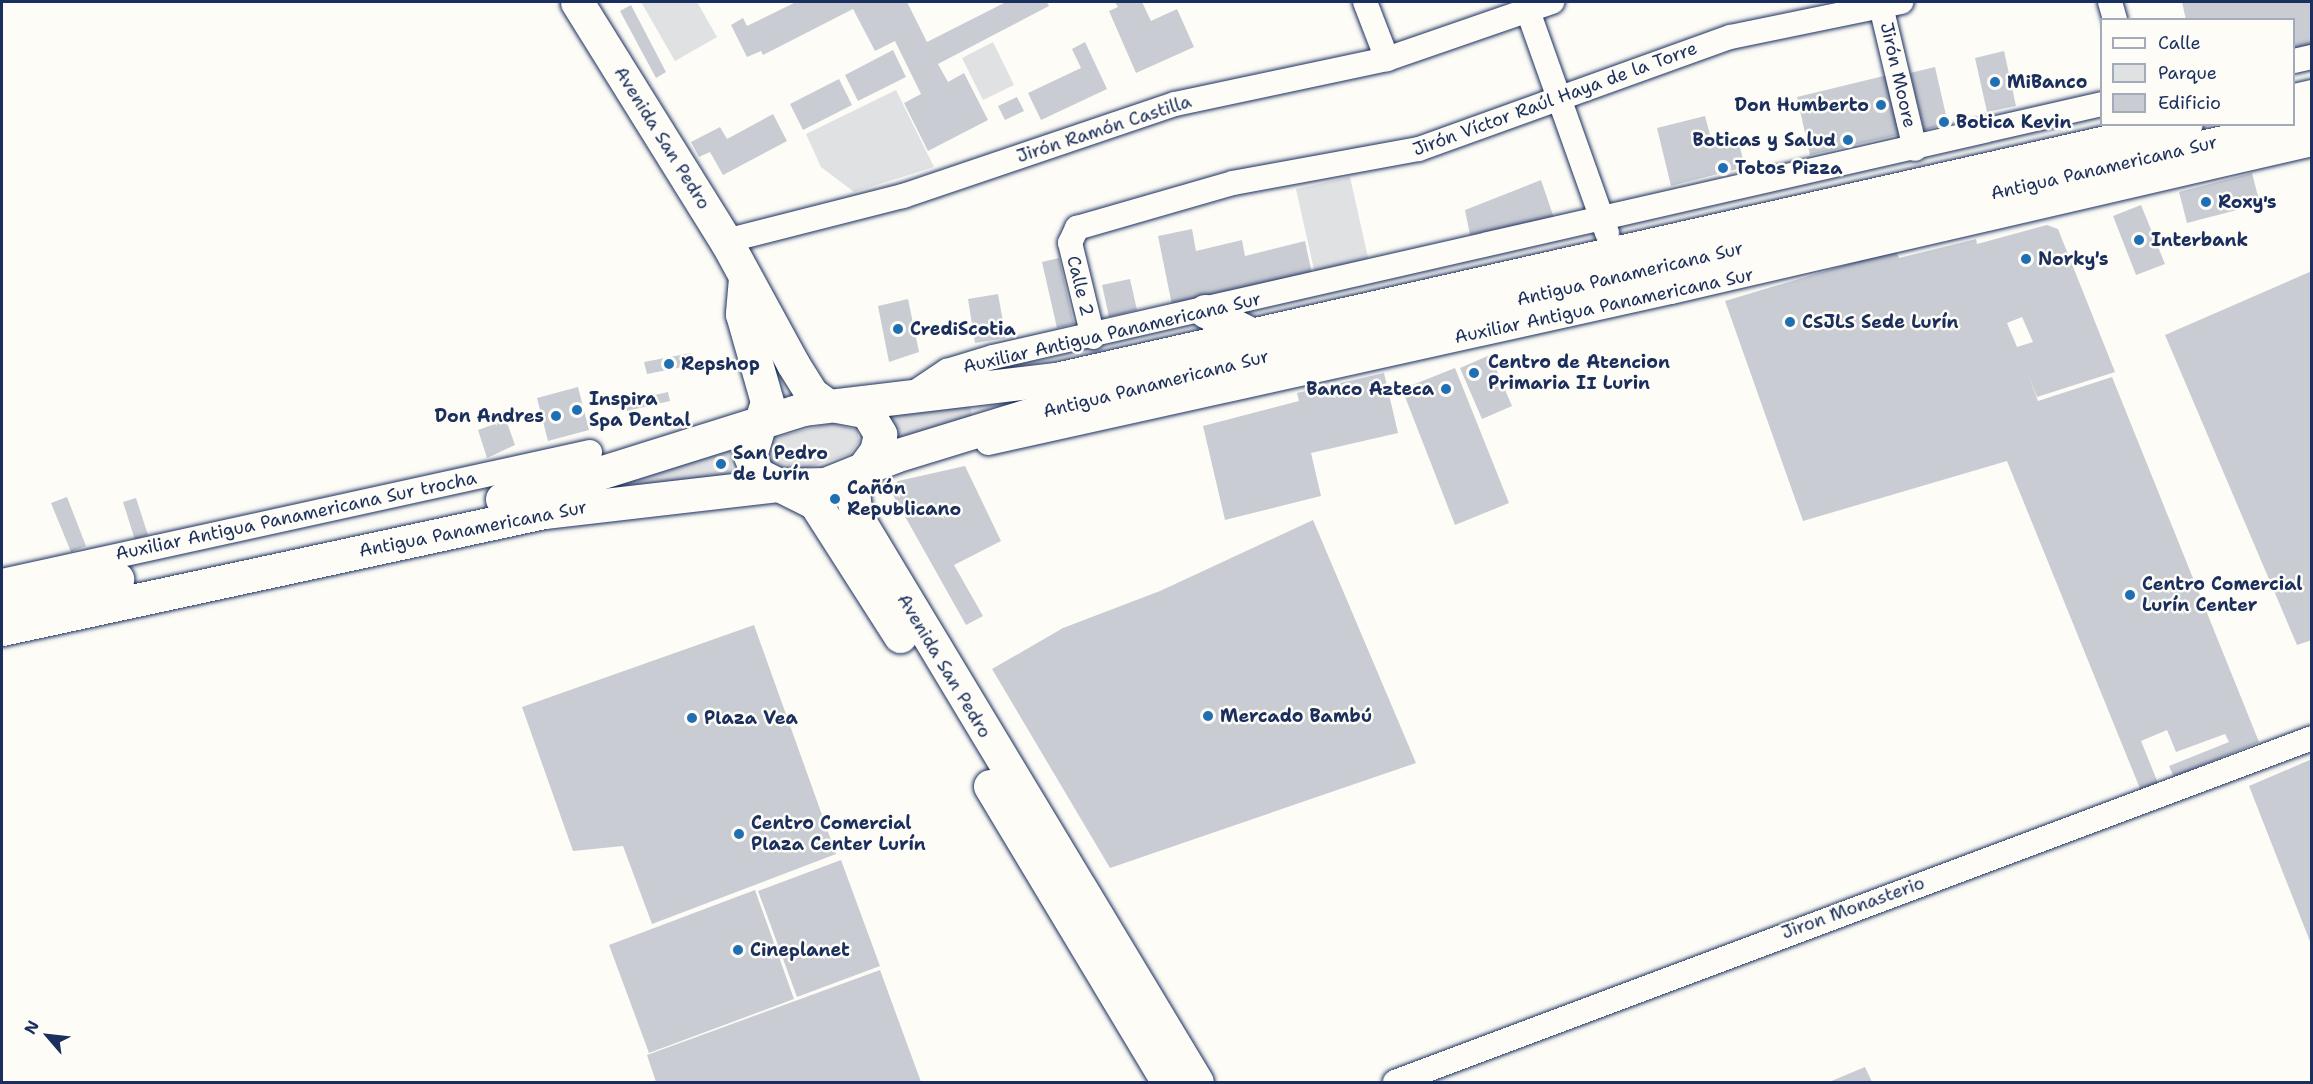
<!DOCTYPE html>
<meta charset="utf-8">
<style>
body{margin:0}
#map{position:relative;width:2313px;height:1084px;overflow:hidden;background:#fdfcf7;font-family:"Shantell Sans",sans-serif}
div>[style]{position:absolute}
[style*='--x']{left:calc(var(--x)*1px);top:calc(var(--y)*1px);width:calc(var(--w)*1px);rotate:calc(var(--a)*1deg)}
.green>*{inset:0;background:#e0e1e3}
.building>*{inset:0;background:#c9ccd3}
.roads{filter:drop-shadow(0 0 2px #1b2f5e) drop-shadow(0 0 2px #1b2f5e)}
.street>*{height:24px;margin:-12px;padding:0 12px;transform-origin:12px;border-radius:12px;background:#fdfcf7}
.secondary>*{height:33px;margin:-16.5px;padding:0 16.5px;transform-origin:16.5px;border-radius:16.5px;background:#fdfcf7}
.primary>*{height:33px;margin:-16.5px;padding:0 16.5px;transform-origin:16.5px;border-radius:16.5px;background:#fdfcf7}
.dots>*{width:16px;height:16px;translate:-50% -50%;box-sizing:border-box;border:3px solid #fdfcf7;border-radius:50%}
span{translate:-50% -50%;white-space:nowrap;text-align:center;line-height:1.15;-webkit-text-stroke:5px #fdfcf7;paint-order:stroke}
.street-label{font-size:18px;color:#1b2f5e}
.poi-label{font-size:18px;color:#1b2f5e;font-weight:700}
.left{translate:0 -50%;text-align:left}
.right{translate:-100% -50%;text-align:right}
.frame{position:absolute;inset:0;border:3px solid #1b2f5e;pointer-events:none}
.legend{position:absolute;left:2100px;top:18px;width:195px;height:108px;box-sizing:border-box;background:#fdfcf7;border:2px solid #a3aaba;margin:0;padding:8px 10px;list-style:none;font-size:18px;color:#1b2f5e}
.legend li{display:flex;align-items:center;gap:12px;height:30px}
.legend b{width:30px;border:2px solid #a3aaba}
.north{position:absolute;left:18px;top:1006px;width:60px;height:60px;-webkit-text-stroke:4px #fdfcf7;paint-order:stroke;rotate:298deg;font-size:16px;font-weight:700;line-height:24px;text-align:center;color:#1b2f5e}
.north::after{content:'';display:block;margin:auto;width:21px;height:27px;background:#1b2f5e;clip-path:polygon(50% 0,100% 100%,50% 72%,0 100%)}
</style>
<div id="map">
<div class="green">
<i style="clip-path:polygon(641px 2px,697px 2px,717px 37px,675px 61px)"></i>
<i style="clip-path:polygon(993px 42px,1014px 85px,983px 100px,962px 58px)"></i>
<i style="clip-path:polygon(896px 90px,934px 167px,854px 192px,821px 167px,806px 134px)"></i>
<i style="clip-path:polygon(1350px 177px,1369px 262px,1315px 274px,1296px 189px)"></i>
<i style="clip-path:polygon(970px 403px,972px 418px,893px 449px,894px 425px,885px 410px)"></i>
<i style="clip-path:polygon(832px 423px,857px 430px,859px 441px,850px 454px,803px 469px,782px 470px,763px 460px,767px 443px,776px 437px)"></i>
<i style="clip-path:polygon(729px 440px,732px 467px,738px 478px,570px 494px)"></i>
</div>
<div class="building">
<i style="clip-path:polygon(796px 2px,907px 2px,927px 42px,1006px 2px,1047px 2px,1049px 6px,938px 64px,948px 82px,964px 73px,988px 120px,928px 151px,904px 103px,921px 94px,895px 41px,875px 51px,853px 9px,763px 55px,761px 51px,747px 57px,731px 25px,743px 18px,747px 26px)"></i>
<i style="clip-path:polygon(1115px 2px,1142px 2px,1151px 21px,1177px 9px,1194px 47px,1136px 73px,1109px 11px,1118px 7px)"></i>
<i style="clip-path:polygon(2182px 2px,2312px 2px,2312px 48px,2294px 52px,2294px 20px,2186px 20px)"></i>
<i style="clip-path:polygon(631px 5px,666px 72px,656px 78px,620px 11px)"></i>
<i style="clip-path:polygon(1085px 42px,1107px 89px,1041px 120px,1028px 93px,1081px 68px,1072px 49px)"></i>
<i style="clip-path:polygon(893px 50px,906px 77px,858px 101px,845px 75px)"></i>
<i style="clip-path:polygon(2004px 51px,2016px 106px,1987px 112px,1975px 58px)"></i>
<i style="clip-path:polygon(1935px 67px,1948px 124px,1924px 130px,1910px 73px)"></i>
<i style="clip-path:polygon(1892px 74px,1902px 134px,1810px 155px,1797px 97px)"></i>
<i style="clip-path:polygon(839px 79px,852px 105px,803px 130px,790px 104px)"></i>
<i style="clip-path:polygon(1017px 97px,1024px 111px,1005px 120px,998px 106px)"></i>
<i style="clip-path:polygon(773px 114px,787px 141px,723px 175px,710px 152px,699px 157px,691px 142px,720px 127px,727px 139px)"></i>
<i style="clip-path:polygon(1705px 116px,1712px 142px,1737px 136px,1745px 167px,1671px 186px,1657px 128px)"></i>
<i style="clip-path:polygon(2252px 173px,2260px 204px,2187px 223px,2179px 192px)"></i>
<i style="clip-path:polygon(1541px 180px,1554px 218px,1470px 235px,1465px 210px)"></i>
<i style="clip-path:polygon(2141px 205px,2165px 264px,2136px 275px,2113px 216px)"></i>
<i style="clip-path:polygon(evenodd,2047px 225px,2058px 229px,2115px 372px,2037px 397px,2027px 372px,2038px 401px,2112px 377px,2259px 742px,2174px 777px,2169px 766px,2229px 742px,2225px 734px,2176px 752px,2167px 730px,2141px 741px,2158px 783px,2141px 791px,2007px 461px,1803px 521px,1725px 301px,1896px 250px,1899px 258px,1976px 239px,1977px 244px,2047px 225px,2022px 317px,2033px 342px,2017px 347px,2007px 323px,2022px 317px)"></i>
<i style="clip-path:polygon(1192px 229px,1196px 251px,1242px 240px,1245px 256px,1305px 241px,1312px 274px,1172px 305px,1158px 236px)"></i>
<i style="clip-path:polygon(1059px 258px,1074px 324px,1057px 328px,1042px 262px)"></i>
<i style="clip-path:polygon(2312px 271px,2312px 640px,2297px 645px,2165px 335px)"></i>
<i style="clip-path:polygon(1130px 279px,1137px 310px,1109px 317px,1102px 285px)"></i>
<i style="clip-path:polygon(998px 294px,1006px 338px,975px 343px,968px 299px)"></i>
<i style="clip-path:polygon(908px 299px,919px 352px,889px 362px,878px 306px)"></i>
<i style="clip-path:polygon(691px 353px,693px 365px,647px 374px,644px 362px)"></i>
<i style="clip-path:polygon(1490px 355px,1512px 406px,1482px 419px,1460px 368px)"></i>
<i style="clip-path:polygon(1455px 368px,1509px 503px,1455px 525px,1402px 389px)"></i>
<i style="clip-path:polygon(1384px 373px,1398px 433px,1311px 453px,1321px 496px,1225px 520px,1203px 426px,1299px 401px,1297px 393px)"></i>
<i style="clip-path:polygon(578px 387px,589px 430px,548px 441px,537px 398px)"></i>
<i style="clip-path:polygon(668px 392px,670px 401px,627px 411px,625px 402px)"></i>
<i style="clip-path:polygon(506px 420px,515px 445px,487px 458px,478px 430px)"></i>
<i style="clip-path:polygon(965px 466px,1001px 541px,954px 565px,983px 616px,966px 625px,889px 488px,898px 481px)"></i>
<i style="clip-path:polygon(67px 497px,86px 546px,71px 552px,51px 503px)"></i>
<i style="clip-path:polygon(136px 498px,148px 535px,135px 540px,123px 502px)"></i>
<i style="clip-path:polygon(1313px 520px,1416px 763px,1110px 868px,992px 669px,1063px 628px,1160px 591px)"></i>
<i style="clip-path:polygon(754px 625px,836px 854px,652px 924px,623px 846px,573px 851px,522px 707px)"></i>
<i style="clip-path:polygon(2312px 759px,2312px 944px,2311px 944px,2249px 786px)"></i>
<i style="clip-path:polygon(841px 860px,880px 966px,797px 997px,758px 891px)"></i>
<i style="clip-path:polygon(755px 890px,794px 999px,649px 1053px,609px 945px)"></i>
<i style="clip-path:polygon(880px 970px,921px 1082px,656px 1082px,647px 1055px)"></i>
<i style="clip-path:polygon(1865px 1067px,1872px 1082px,1829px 1082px)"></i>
</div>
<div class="roads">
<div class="street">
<i style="--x:1365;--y:2;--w:61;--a:68.9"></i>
<i style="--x:1880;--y:2;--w:151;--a:76.6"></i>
<i style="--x:2110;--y:2;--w:19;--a:74"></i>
<i style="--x:1528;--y:11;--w:236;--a:70.4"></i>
<i style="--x:2294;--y:61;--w:18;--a:-13"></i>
<i style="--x:726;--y:241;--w:183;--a:-14.3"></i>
<i style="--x:903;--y:196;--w:287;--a:-18.7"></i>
<i style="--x:1175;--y:104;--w:217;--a:-12"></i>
<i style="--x:1387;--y:59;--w:175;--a:-19.1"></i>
<i style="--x:1093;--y:337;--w:97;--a:-103.7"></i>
<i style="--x:1070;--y:243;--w:17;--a:-65"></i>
<i style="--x:1077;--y:228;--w:162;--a:-16.1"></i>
<i style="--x:1233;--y:183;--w:189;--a:-10.4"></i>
<i style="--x:1419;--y:149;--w:331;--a:-19.8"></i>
<i style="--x:1730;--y:37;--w:175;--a:-11.6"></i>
<i style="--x:914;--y:393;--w:40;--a:-34"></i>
<i style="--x:947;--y:371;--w:48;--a:-16.9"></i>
<i style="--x:993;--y:357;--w:1137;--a:-12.85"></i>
<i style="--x:988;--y:443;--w:699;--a:-12.47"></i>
<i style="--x:1671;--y:292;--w:658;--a:-13"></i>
<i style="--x:2;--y:581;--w:602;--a:-12.37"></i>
<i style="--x:1395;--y:1082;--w:979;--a:-20.56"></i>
</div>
<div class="secondary">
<i style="--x:577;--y:2;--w:282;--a:58.1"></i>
<i style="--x:726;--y:241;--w:140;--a:61.4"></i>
<i style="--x:793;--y:364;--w:36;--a:58"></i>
<i style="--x:812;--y:394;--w:17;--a:36"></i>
<i style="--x:745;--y:278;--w:36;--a:95"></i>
<i style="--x:742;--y:314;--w:91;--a:74.1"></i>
<i style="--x:767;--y:402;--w:22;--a:108"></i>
</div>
<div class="primary">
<i style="--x:2294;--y:100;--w:18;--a:-13"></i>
<i style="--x:1205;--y:311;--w:54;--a:26.6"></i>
<i style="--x:837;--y:406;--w:31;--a:11"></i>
<i style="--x:867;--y:412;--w:26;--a:59"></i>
<i style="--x:880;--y:434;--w:17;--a:103"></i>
<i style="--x:876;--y:451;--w:39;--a:126"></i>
<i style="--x:853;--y:483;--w:20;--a:87"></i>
<i style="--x:854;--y:503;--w:22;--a:72"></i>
<i style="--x:861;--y:524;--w:651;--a:58.95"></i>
<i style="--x:760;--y:423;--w:34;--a:107"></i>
<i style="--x:750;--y:455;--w:20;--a:70"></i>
<i style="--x:757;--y:474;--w:65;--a:26.6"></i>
<i style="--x:815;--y:503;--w:158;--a:57.4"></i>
<i style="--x:502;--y:499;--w:61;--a:-13.3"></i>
<i style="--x:561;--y:485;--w:255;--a:-17.4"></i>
<i style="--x:804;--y:409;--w:254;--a:-6.8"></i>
<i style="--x:1056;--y:379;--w:1158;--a:-12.72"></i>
<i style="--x:2;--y:604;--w:118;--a:-12.3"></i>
<i style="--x:2;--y:629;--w:554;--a:-12.18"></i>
<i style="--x:544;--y:512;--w:235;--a:-6.6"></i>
<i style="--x:777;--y:485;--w:48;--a:-1.2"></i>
<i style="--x:825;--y:484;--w:75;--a:-21.8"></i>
<i style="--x:895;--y:456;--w:187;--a:-17.1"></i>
<i style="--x:1074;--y:401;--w:1269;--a:-12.7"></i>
<i style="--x:990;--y:786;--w:345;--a:59"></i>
</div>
</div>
<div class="dots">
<i style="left:1995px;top:82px;background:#1f6fb2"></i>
<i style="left:1881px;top:105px;background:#1f6fb2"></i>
<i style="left:1944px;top:122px;background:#1f6fb2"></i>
<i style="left:1848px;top:140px;background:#1f6fb2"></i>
<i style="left:1723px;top:168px;background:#1f6fb2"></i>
<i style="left:2206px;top:202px;background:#1f6fb2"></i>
<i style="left:2139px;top:240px;background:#1f6fb2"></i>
<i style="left:2026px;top:259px;background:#1f6fb2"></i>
<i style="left:1790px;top:322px;background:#1f6fb2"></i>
<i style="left:898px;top:329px;background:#1f6fb2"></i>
<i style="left:669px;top:364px;background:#1f6fb2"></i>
<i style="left:1474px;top:373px;background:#1f6fb2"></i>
<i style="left:1446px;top:389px;background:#1f6fb2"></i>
<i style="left:577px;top:410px;background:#1f6fb2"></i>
<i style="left:556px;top:416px;background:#1f6fb2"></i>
<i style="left:721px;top:464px;background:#1f6fb2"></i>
<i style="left:835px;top:499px;background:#1f6fb2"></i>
<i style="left:2130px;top:595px;background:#1f6fb2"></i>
<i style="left:1208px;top:716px;background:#1f6fb2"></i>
<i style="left:692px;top:718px;background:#1f6fb2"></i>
<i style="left:739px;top:834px;background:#1f6fb2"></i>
<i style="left:738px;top:950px;background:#1f6fb2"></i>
</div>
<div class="street-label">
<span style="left:1898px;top:75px;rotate:77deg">Jirón Moore</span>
<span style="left:1555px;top:99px;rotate:-20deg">Jirón Víctor Raúl Haya de la Torre</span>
<span style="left:1104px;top:129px;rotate:-18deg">Jirón Ramón Castilla</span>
<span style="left:662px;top:138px;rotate:58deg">Avenida San Pedro</span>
<span style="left:2104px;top:168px;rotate:-13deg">Antigua Panamericana Sur</span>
<span style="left:1630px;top:274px;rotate:-13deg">Antigua Panamericana Sur</span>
<span style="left:1080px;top:286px;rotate:76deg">Calle 2</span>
<span style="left:1604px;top:306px;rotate:-12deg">Auxiliar Antigua Panamericana Sur</span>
<span style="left:1112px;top:333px;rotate:-13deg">Auxiliar Antigua Panamericana Sur</span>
<span style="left:1156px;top:384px;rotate:-14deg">Antigua Panamericana Sur</span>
<span style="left:296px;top:516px;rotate:-12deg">Auxiliar Antigua Panamericana Sur trocha</span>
<span style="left:473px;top:529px;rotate:-11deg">Antigua Panamericana Sur</span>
<span style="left:944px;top:666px;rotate:59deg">Avenida San Pedro</span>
<span style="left:1853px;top:908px;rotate:-20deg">Jiron Monasterio</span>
</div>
<div class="poi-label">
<span class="left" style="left:2007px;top:82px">MiBanco</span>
<span class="right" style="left:1869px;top:105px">Don Humberto</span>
<span class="left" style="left:1956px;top:122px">Botica Kevin</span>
<span class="right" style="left:1836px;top:140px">Boticas y Salud</span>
<span class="left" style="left:1735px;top:168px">Totos Pizza</span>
<span class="left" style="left:2218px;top:202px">Roxy's</span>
<span class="left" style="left:2151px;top:240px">Interbank</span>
<span class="left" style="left:2038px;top:259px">Norky's</span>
<span class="left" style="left:1802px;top:322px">CSJLS Sede Lurín</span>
<span class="left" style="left:910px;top:329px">CrediScotia</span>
<span class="left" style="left:1488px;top:373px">Centro de Atencion<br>Primaria II Lurin</span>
<span class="left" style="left:681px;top:364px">Repshop</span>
<span class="right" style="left:1434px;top:389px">Banco Azteca</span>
<span class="left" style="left:589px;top:410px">Inspira<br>Spa Dental</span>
<span class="right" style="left:544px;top:416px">Don Andres</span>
<span class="left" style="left:733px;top:464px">San Pedro<br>de Lurín</span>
<span class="left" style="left:847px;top:499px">Cañón<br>Republicano</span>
<span class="left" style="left:2142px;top:595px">Centro Comercial<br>Lurín Center</span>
<span class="left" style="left:1220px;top:716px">Mercado Bambú</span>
<span class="left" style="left:704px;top:718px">Plaza Vea</span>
<span class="left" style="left:751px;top:834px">Centro Comercial<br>Plaza Center Lurín</span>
<span class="left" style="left:750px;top:950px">Cineplanet</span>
</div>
<div class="frame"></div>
<ul class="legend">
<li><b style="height:8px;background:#fdfcf7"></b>Calle</li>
<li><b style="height:16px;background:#e0e1e3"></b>Parque</li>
<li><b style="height:16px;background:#c9ccd3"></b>Edificio</li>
</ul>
<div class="north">N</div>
</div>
